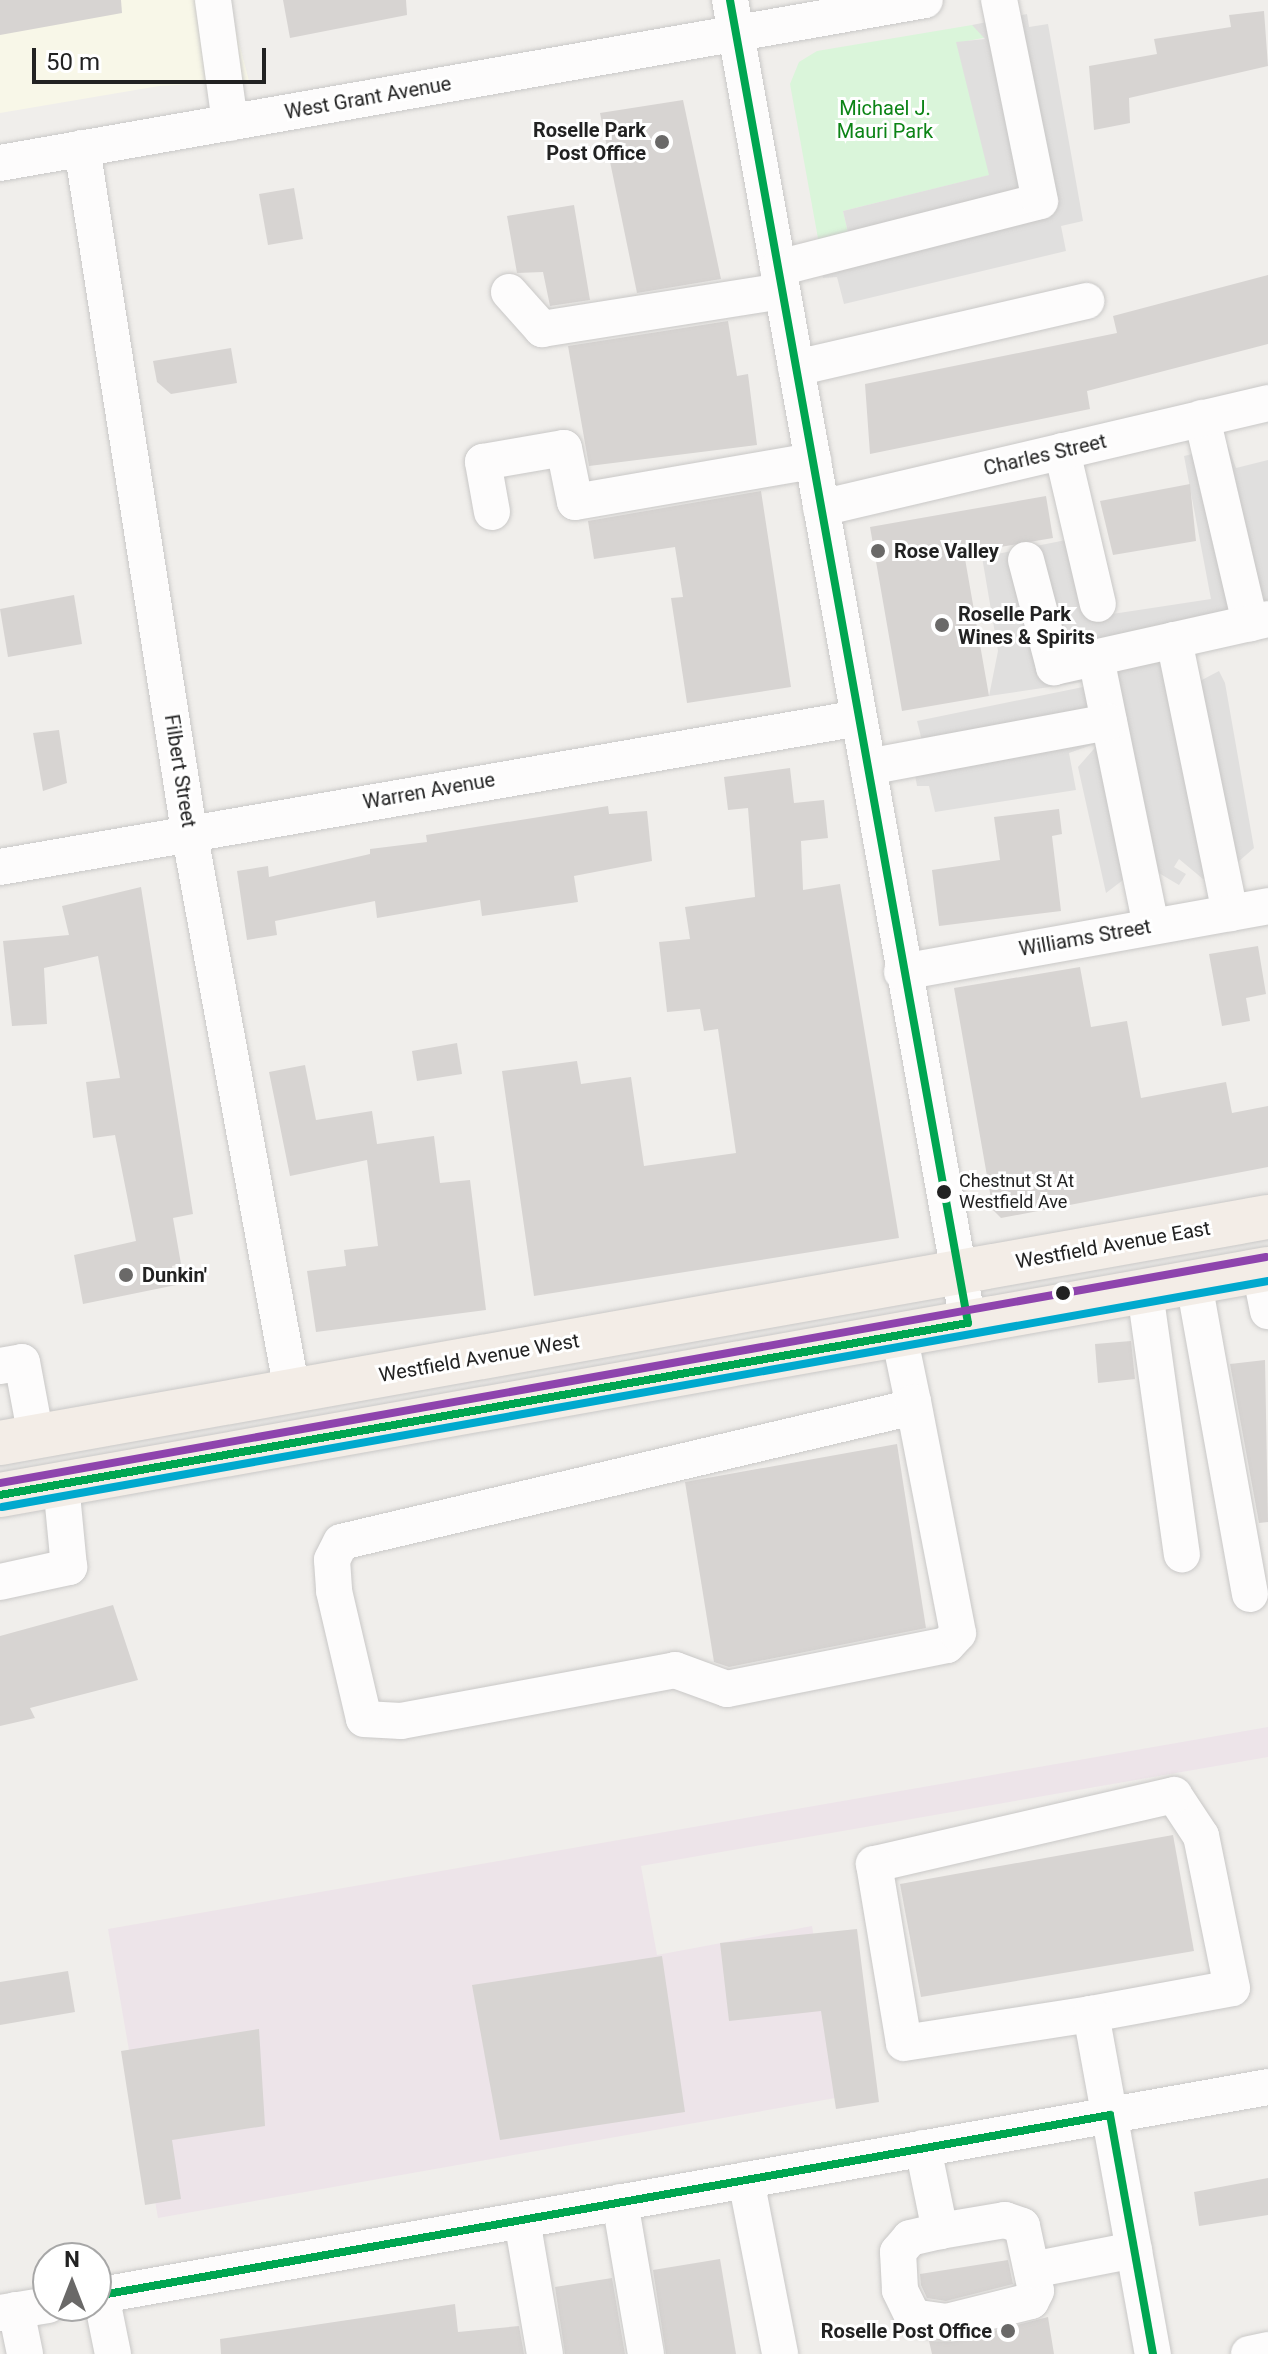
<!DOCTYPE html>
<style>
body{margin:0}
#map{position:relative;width:1268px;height:2354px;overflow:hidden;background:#f0eeeb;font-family:Roboto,sans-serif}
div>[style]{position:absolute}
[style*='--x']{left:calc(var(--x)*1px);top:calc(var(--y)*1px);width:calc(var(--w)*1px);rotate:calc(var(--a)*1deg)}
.industrial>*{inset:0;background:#ede4e9}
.education>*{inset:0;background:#f8f7e8}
.park>*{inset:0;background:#daf5da}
.parking>*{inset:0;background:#e0dfde}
.building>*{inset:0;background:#d7d4d2}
.roads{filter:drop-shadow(0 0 2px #c9c8c7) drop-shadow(0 0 2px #c9c8c7)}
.minor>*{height:36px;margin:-18px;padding:0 18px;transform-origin:18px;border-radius:18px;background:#fdfcfc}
.major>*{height:44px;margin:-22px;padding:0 22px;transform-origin:22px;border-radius:22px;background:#f3ede7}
.bus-1>*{height:8px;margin:-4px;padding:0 4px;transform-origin:4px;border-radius:4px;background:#00a651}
.bus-2>*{height:8px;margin:-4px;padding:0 4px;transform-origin:4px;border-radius:4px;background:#00a9ce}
.bus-3>*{height:8px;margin:-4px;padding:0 4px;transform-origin:4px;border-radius:4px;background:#8e44ad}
.dots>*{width:22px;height:22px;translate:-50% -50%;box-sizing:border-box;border:4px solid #fff;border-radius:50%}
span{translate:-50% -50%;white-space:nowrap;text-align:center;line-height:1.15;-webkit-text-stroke:6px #fff;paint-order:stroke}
.bus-label{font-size:18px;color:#222}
.left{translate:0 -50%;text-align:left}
.street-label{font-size:20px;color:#222}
.park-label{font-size:20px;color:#0c8416}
.poi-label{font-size:20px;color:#222;font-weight:700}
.right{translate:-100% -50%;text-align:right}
.north{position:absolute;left:32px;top:2242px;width:80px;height:80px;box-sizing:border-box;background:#fff;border:2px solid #a7a7a7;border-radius:50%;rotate:0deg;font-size:22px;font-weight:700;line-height:32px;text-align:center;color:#222}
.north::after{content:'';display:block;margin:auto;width:28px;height:36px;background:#6a6968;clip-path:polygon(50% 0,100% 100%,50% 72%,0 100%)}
.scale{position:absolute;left:32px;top:48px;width:234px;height:36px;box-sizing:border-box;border:4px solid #222;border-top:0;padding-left:10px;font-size:24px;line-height:28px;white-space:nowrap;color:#222;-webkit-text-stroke:6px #fff;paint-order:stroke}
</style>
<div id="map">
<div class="industrial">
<i style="clip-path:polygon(1268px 1727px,1268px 1757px,641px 1866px,657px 1955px,812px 1926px,841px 2097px,158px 2218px,108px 1929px)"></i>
</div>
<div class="education">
<i style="clip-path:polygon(0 0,228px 0,249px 81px,159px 86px,0 113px)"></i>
</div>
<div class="park">
<i style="clip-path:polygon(972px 25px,988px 37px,957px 43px,990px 175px,843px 211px,849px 237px,819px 244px,790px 84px,799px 62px,817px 51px)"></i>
</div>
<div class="parking">
<i style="clip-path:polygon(1027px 14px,1029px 27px,1048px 24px,1083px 221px,1061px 226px,1066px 251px,844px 304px,837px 277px,823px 278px,819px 244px,849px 237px,843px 211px,989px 175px,956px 42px,985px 39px,972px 25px)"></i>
<i style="clip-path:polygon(1228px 446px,1236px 468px,1268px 460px,1268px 629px,1190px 653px,1198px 682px,1219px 671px,1225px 683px,1254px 848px,1230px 869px,1233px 874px,1203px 879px,1179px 859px,1174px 867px,1186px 874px,1179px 885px,1157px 872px,1132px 893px,1123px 880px,1106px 893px,1078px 767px,1100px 742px,1069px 753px,1076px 790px,935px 812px,929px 786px,917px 786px,911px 752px,923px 745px,917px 721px,1083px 687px,1092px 712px,1089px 681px,989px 696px,998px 651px,982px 557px,1066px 540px,1086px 618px,1211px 599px,1184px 456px)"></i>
</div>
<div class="building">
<i style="clip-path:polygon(0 0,121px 0,122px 13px,0 35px)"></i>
<i style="clip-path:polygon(283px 0,406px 0,407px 15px,290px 38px)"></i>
<i style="clip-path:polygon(1264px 11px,1268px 66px,1129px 98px,1130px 123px,1094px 130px,1089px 66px,1157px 54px,1154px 39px,1231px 27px,1229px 15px)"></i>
<i style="clip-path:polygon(683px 100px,721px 279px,637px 293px,600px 113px)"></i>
<i style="clip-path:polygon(294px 188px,303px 239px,268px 245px,259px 194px)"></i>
<i style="clip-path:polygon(574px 205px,590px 300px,550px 306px,543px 272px,517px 273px,507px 216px)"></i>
<i style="clip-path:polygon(1268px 275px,1268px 344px,1087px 391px,1090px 409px,870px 454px,865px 384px,1117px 333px,1113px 316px)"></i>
<i style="clip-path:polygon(728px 321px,737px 376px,748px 374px,757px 445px,589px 466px,568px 346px)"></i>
<i style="clip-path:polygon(231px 348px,237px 383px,171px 394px,157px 382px,153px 361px)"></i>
<i style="clip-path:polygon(1190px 484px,1196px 541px,1113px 555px,1100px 501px)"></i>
<i style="clip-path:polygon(761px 491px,791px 687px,687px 703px,671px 598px,683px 597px,675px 547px,594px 559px,588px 521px)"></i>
<i style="clip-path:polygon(1046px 496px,1053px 538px,964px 553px,989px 696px,902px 711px,870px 527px)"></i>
<i style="clip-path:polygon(74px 595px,82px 644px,8px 657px,0 609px)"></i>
<i style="clip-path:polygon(59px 730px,67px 783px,43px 791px,33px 733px)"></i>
<i style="clip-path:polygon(790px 768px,794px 803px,824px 800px,828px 838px,801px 841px,803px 890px,840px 884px,899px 1238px,534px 1296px,502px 1071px,577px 1061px,581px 1084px,631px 1077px,644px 1166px,736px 1153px,718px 1029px,704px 1031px,700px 1009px,667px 1012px,659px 942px,690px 939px,685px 907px,755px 897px,748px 808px,728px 810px,724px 777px)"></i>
<i style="clip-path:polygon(608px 806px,609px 814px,647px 811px,652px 861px,574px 876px,578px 902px,482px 916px,480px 900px,377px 918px,375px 901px,275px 921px,277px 935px,247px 940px,237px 871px,268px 866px,269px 877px,370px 854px,370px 849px,427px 842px,426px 835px)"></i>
<i style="clip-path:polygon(1059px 809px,1062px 834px,1052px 836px,1061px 911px,939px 926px,932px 870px,1000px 860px,994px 817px)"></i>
<i style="clip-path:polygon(141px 887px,193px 1214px,173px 1218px,181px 1264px,172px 1266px,176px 1285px,83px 1304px,74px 1255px,136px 1241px,115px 1135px,93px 1138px,86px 1082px,120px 1078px,98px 956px,44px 968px,47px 1024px,12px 1026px,3px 941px,69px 935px,62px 906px)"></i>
<i style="clip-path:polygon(1258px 946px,1266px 994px,1246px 998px,1250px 1021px,1222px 1026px,1209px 954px)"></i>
<i style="clip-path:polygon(1080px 967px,1091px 1027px,1127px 1021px,1141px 1098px,1226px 1082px,1232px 1113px,1268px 1106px,1268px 1167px,1001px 1218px,993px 1210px,954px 988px)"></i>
<i style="clip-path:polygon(457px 1043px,462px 1074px,417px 1081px,412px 1051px)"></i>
<i style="clip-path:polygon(305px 1065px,316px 1120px,372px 1111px,377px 1144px,434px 1136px,440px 1183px,470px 1180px,486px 1310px,316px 1332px,307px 1271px,346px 1266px,344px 1250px,378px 1246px,367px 1160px,290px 1176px,269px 1072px)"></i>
<i style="clip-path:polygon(1131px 1341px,1135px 1379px,1098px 1383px,1095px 1344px)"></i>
<i style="clip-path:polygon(1265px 1360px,1268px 1522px,1259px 1523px,1230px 1364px)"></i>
<i style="clip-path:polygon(897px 1444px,926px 1628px,729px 1667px,714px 1662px,685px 1482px)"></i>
<i style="clip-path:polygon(113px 1605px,138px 1680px,30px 1708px,35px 1718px,0 1726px,0 1636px)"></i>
<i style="clip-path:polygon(1173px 1835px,1194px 1951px,921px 1997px,900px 1884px)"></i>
<i style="clip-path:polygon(857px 1929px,879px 2102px,836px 2109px,821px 2011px,729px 2021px,720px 1943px)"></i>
<i style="clip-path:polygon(662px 1956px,685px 2112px,500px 2140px,472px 1985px)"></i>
<i style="clip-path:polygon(68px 1971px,75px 2012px,0 2025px,0 1982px)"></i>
<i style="clip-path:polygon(259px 2029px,265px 2126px,172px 2140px,181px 2199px,145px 2205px,121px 2051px)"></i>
<i style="clip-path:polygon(1268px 2178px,1268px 2215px,1199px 2226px,1194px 2192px)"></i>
<i style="clip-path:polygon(720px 2259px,736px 2354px,666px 2354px,653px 2270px)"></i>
<i style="clip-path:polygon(1008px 2260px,1013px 2284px,946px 2301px,927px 2298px,921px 2285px,920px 2274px)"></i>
<i style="clip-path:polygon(612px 2278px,625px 2354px,565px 2354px,555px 2287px)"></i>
<i style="clip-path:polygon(455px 2304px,458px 2332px,519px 2326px,524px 2354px,221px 2354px,220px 2339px)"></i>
<i style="clip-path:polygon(1048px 2317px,1054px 2354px,932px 2354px,929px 2341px,952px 2342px)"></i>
</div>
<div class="roads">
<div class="minor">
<i style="--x:213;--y:0;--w:124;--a:82.1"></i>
<i style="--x:730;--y:0;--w:1344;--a:79.8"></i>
<i style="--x:82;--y:148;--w:691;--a:81.1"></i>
<i style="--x:189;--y:831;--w:569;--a:79.58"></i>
<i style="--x:0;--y:163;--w:939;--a:-9.99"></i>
<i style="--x:778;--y:268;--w:270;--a:-14.3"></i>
<i style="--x:1040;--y:201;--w:205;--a:-101.5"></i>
<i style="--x:509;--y:292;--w:50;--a:48.3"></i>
<i style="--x:542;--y:329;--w:243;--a:-9"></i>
<i style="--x:796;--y:368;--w:298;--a:-13"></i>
<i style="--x:1202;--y:418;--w:211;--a:76.8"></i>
<i style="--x:1062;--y:451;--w:157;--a:76.8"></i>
<i style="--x:821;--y:508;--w:459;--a:-13.2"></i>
<i style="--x:492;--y:512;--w:51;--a:-100.2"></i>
<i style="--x:483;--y:462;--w:82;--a:-9.8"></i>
<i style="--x:564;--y:448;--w:55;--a:78.5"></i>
<i style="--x:575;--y:502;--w:242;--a:-9.8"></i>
<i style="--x:1026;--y:560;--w:111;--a:75.3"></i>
<i style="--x:1054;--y:667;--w:219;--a:-12.6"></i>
<i style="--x:1174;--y:640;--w:279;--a:78.4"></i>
<i style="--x:1096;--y:658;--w:274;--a:78.4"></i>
<i style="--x:868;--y:767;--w:245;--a:-10.6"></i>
<i style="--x:0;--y:867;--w:872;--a:-9.84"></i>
<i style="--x:902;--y:972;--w:372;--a:-10.2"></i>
<i style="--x:1260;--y:1271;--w:41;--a:78.7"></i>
<i style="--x:1194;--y:1283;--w:316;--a:79.8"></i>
<i style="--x:1145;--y:1292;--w:265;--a:82"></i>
<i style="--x:899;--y:1335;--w:68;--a:78.2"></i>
<i style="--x:913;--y:1402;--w:11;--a:139"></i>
<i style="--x:905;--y:1409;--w:579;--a:166.73"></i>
<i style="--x:341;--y:1542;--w:20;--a:117"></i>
<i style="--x:332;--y:1560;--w:31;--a:86"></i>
<i style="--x:334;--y:1591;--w:131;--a:76.8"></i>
<i style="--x:364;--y:1719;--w:37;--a:3"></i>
<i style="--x:401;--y:1721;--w:279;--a:-10.5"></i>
<i style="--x:675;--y:1670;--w:55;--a:20.1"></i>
<i style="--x:727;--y:1689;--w:224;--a:-11.3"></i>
<i style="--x:947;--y:1645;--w:16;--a:-47"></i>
<i style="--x:958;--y:1633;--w:235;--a:-101"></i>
<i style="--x:0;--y:1366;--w:22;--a:-10"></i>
<i style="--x:22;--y:1362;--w:76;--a:79.4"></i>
<i style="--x:0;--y:1582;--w:71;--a:-12.3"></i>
<i style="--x:69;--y:1567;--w:83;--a:-95.5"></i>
<i style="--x:1091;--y:2014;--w:143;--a:-10.4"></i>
<i style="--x:1232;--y:1988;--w:155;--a:-101.5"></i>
<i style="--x:1201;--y:1836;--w:49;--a:-123.4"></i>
<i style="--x:1174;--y:1795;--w:308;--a:167"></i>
<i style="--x:874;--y:1864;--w:181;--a:80.5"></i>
<i style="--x:904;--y:2043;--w:189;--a:-8.8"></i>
<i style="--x:1091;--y:2014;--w:346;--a:79.7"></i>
<i style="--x:923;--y:2148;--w:85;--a:78.4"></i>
<i style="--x:940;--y:2231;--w:66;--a:-9.6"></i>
<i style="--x:1005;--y:2220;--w:18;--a:19"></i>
<i style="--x:1022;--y:2226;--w:66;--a:77.8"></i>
<i style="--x:1036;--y:2291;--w:11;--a:117"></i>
<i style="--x:1031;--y:2301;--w:87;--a:166"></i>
<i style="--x:947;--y:2322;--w:34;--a:-172"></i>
<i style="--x:913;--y:2317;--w:30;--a:-116"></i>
<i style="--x:900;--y:2290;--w:38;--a:-93"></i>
<i style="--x:898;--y:2252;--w:18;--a:-49"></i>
<i style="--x:910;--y:2238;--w:31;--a:-13"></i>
<i style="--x:746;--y:2180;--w:177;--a:78.9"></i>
<i style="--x:620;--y:2202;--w:154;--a:80.3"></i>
<i style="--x:522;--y:2220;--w:136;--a:80.3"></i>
<i style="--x:1032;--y:2270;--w:104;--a:-11.1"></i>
<i style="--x:101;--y:2295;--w:60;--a:78.5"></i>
<i style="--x:96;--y:2296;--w:1190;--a:-10.11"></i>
<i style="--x:16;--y:2310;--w:45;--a:78.4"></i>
<i style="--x:0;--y:2313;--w:49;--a:-9.5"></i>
<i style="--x:1249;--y:2354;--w:19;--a:-12"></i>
</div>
<div class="major">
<i style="--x:0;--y:1443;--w:1288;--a:-10.11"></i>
<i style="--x:0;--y:1495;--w:1288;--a:-10.11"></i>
</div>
</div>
<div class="bus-1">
<i style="--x:0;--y:1495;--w:983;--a:-10.08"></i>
<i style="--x:968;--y:1323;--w:1344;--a:-100.2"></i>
<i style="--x:1110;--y:2115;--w:243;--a:79.8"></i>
<i style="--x:96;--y:2296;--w:1030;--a:-10.12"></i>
</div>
<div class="bus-2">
<i style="--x:2;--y:1507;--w:1286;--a:-10.12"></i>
</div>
<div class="bus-3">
<i style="--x:0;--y:1483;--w:1286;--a:-10.12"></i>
</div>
<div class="dots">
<i style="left:662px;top:142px;background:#6a6968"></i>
<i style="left:878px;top:551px;background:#6a6968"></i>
<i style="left:942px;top:625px;background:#6a6968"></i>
<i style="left:944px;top:1192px;background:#222"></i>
<i style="left:126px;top:1275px;background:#6a6968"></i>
<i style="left:1063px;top:1293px;background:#222"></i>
<i style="left:1008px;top:2331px;background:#6a6968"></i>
</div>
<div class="bus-label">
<span class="left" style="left:959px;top:1192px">Chestnut St At<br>Westfield Ave</span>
</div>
<div class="street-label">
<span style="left:368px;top:98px;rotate:-10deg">West Grant Avenue</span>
<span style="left:1045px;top:455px;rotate:-13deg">Charles Street</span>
<span style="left:180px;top:771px;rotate:81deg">Filbert Street</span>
<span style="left:429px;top:791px;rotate:-10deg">Warren Avenue</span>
<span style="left:1085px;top:938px;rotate:-10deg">Williams Street</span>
<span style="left:1113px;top:1245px;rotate:-10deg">Westfield Avenue East</span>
<span style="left:479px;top:1358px;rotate:-10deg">Westfield Avenue West</span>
</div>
<div class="park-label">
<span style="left:885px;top:120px">Michael J.<br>Mauri Park</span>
</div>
<div class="poi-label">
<span class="right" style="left:646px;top:142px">Roselle Park<br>Post Office</span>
<span class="left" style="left:894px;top:551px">Rose Valley</span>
<span class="left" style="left:958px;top:626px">Roselle Park<br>Wines &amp; Spirits</span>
<span class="left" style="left:142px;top:1275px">Dunkin'</span>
<span class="right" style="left:992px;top:2331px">Roselle Post Office</span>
</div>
<div class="north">N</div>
<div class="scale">50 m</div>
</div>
